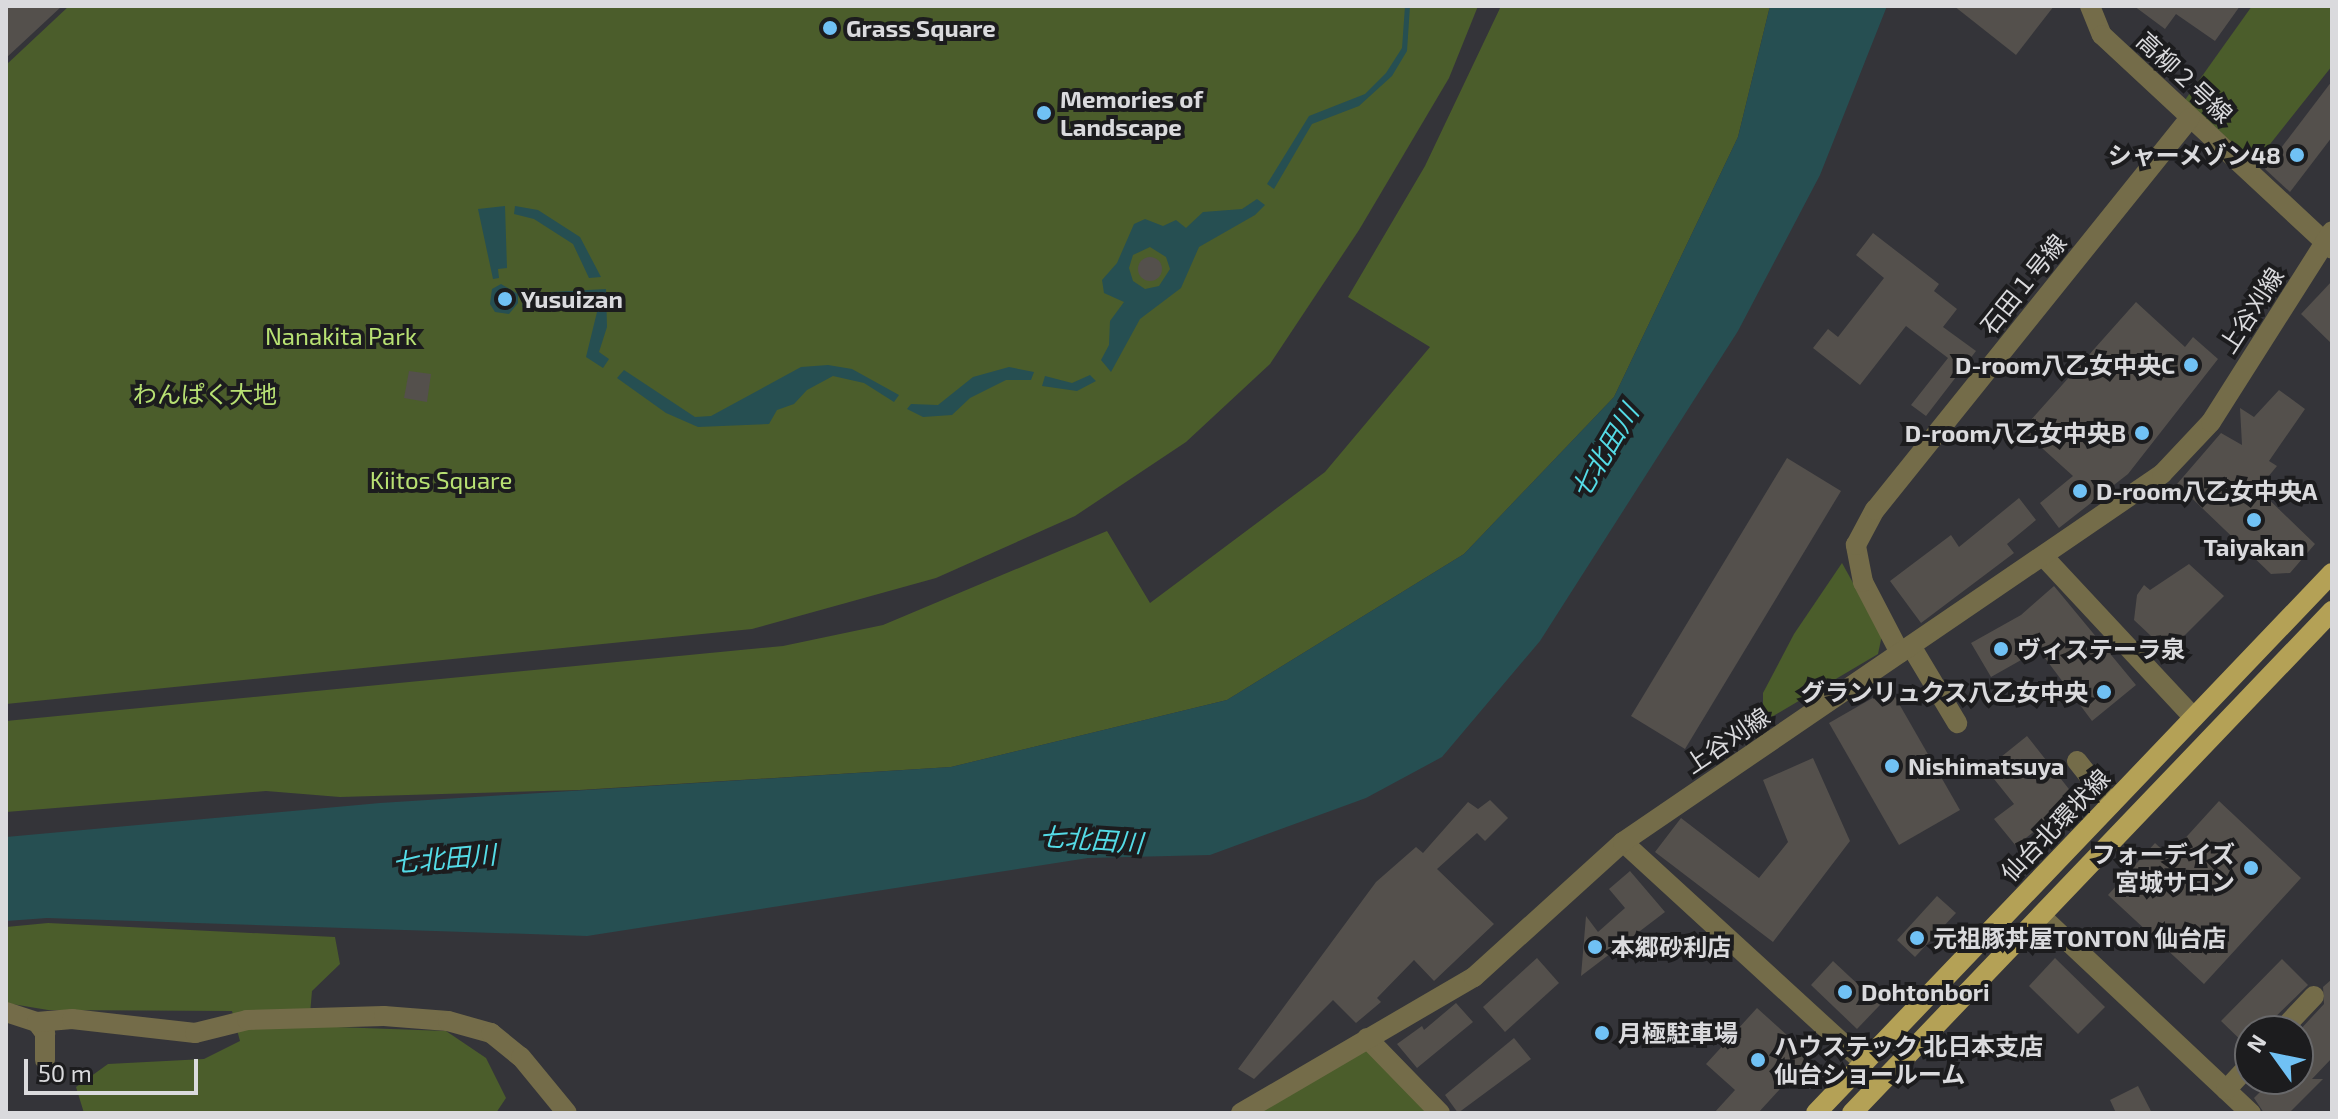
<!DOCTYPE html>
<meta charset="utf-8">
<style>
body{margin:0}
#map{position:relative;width:2338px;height:1119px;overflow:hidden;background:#343439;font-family:"Exo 2","Noto Sans JP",sans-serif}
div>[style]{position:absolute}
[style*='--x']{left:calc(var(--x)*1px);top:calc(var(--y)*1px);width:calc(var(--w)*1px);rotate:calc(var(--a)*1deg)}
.green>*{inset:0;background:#4b5d2b}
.water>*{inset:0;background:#264f52}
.building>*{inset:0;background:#54504c}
.round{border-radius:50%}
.minor>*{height:20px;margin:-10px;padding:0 10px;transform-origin:10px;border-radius:10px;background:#746c49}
.major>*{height:20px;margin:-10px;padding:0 10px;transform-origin:10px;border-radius:10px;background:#b4a156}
.dots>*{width:22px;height:22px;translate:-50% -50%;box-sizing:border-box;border:4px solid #1c1c1e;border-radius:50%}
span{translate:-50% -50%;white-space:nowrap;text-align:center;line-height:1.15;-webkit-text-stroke:8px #1c1c1e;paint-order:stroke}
.poi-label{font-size:24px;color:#dadadd;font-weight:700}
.left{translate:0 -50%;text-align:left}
.right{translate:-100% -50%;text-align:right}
.street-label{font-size:24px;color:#dadadd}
.park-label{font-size:24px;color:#b8e173}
.water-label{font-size:26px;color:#54dbe6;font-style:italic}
.frame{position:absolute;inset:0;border:8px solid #dadadd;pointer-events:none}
.north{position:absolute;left:2234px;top:1015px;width:80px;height:80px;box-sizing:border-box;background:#1c1c1e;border:2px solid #68686a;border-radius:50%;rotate:303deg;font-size:22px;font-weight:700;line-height:32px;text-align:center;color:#dadadd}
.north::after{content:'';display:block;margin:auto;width:28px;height:36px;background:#70c1f4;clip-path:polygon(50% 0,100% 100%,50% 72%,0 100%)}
.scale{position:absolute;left:24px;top:1059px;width:174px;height:36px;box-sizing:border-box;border:4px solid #dadadd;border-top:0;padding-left:10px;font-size:24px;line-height:28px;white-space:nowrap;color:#dadadd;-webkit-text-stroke:6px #1c1c1e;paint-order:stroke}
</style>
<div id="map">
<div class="green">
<i style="clip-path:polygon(69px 6px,1478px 6px,1449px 78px,1359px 230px,1270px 364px,1186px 442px,1075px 516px,936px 578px,752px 629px,6px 704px,6px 65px)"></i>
<i style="clip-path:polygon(1501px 6px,1770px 6px,1738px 137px,1614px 397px,1464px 554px,1227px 700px,951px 767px,579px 790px,340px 797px,266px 791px,6px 812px,6px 721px,783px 646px,883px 625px,1107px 531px,1150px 603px,1325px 472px,1430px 347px,1348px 297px,1425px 166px)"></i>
<i style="clip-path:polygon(2252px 6px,2332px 6px,2332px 66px,2255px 163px,2185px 100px)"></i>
<i style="clip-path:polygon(1842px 563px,1882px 635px,1878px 654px,1763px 722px,1763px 693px,1794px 634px)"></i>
<i style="clip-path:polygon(48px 923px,335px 937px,340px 964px,312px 991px,309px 1026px,446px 1031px,486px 1058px,506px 1098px,496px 1113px,84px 1113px,76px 1087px,108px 1064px,204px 1059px,240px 1041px,232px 1011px,48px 1010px,6px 1003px,6px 927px)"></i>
<i style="clip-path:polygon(1367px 1038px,1428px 1113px,1255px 1113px)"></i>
</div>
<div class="water">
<i style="clip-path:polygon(1405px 6px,1410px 6px,1407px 51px,1392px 76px,1359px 106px,1312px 124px,1274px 189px,1267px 184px,1309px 116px,1365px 94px,1386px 73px,1402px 48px)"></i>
<i style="clip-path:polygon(1770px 6px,1887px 6px,1820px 175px,1738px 331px,1540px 641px,1442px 757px,1366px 798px,1210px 855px,1088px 858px,587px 936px,47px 918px,6px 921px,6px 837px,380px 803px,951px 767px,1227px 700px,1464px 554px,1614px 397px,1738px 137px)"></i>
<i style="clip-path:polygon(evenodd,1257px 199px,1265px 205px,1255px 215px,1199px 247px,1181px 288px,1140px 319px,1111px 372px,1101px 360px,1109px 345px,1110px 321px,1124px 302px,1104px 293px,1102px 280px,1117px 263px,1134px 224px,1145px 219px,1163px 226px,1176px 220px,1186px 228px,1203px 212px,1242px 209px,1257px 199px,1150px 247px,1166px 257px,1170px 269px,1159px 286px,1145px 289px,1133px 281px,1129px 268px,1133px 255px,1150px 247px)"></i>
<i style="clip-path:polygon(505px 206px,507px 268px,498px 269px,499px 278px,493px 279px,478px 209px)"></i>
<i style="clip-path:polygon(515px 206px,538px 210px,580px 237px,601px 277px,589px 278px,573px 244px,534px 219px,514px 214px)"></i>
<i style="clip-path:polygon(501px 284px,518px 294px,518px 303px,509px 314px,495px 312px,490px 304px,492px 289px)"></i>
<i style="clip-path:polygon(606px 289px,607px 327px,599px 352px,609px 359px,603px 368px,586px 357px,597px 312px,522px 307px,523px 301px,533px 301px,533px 293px)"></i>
<i style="clip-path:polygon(828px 365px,852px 369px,899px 395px,894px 402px,864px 383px,833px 376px,807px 390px,794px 404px,777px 410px,769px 424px,698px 427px,666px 413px,617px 378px,624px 370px,695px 417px,711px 416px,801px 367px)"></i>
<i style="clip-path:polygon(1009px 367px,1034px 372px,1031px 380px,1006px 380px,970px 398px,952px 415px,923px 417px,907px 409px,911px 404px,938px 405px,973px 377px)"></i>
<i style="clip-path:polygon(1090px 375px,1096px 381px,1077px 391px,1042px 386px,1045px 376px,1072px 383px)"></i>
</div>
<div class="building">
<i style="clip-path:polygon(6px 6px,62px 6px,6px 58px)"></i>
<i style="clip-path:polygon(1954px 6px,2054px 6px,2016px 55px)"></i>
<i style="clip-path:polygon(2134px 6px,2240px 6px,2215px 41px,2176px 14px,2165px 29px)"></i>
<i style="clip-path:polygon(2332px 81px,2332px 137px,2290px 192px,2265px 169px)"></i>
<i style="clip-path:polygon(1873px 233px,1939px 284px,1934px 291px,1957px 309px,1943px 327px,1976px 351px,1926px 416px,1911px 405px,1948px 358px,1906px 326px,1860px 385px,1813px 348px,1828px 329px,1838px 337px,1884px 278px,1856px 255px)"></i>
<i class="round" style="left:1138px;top:257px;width:24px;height:24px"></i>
<i style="clip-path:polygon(2332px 281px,2332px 344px,2301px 314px)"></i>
<i style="clip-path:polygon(2136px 302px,2185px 347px,2193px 337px,2218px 359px,2128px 474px,2059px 528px,2040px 503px,2073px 476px,2022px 430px)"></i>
<i style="clip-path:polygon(409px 371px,431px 374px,427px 402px,404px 398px)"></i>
<i style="clip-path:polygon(2279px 390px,2305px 409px,2269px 461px,2277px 466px,2258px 489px,2315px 544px,2290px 573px,2271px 574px,2177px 484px,2221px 433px,2242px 445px,2240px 408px,2254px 417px)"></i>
<i style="clip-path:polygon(1787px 458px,1841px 491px,1685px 749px,1631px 716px)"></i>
<i style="clip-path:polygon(2019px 498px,2036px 520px,2007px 544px,2014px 553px,1921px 623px,1890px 581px,1951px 535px,1959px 547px)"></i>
<i style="clip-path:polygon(2189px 564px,2224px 596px,2168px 652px,2134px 620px,2137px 595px,2144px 585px,2150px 590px)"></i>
<i style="clip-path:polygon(2054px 586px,2136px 685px,2092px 721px,2039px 650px,1991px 677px,1971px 643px,2021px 615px)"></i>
<i style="clip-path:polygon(1890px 688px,1960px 810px,1899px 845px,1829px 723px)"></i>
<i style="clip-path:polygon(2027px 736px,2076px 798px,2016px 846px,1994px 819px,2014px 804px,1986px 769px)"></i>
<i style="clip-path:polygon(1813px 758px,1850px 841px,1773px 942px,1655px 852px,1681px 818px,1759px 878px,1788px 842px,1763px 780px)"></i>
<i style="clip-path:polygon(1490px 800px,1508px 818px,1485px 841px,1477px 833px,1437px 869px,1494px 924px,1434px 981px,1414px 960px,1377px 998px,1381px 1002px,1356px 1023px,1333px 1000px,1254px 1079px,1238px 1069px,1376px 882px,1416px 847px,1423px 853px,1468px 802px,1478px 809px)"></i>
<i style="clip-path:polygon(2219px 801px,2301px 878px,2204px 984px,2108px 895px,2155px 843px,2169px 856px)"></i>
<i style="clip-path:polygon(1630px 871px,1665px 912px,1581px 976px,1586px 916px,1598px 932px,1625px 908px,1609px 889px)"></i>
<i style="clip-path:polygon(1937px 896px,1956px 913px,1915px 957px,1897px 940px)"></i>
<i style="clip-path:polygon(1537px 958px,1559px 983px,1505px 1032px,1483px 1007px)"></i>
<i style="clip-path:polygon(2055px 958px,2105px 1007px,2078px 1034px,2029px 986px)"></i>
<i style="clip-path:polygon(2282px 959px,2308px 985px,2261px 1031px,2250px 1031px,2250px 1049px,2221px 1021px)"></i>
<i style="clip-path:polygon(1833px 961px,1880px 1005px,1857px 1029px,1811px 985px)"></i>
<i style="clip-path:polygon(2332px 979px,2332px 1058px,2312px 1079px,2323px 1079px,2289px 1113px,2264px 1113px,2254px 1098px,2273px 1079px,2298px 1079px,2298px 1032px,2324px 1004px,2323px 987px)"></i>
<i style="clip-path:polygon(1456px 1003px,1473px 1022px,1417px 1068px,1397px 1044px,1422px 1026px,1424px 1030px)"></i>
<i style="clip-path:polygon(1757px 1008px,1810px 1056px,1758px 1113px,1714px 1113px,1735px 1090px,1706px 1064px)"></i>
<i style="clip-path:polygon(1514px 1038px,1531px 1059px,1458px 1113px,1445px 1095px)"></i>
<i style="clip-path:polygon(2138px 1086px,2152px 1113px,2116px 1113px,2110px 1100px)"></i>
</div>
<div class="minor">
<i style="--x:2090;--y:6;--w:31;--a:68"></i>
<i style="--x:2102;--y:35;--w:314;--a:42.9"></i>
<i style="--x:2043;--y:556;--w:221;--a:47"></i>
<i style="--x:1911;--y:646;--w:90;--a:59.1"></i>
<i style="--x:1900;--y:653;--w:80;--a:-117.5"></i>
<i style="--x:1863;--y:582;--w:38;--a:-101"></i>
<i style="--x:1856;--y:545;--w:40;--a:-62"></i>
<i style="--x:1875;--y:510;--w:503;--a:-51.22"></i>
<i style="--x:2077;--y:761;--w:55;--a:51.7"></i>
<i style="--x:1623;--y:842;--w:327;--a:42.5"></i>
<i style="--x:2042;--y:917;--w:287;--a:43.2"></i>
<i style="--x:6;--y:1012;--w:33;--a:18"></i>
<i style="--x:37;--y:1022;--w:14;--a:54"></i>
<i style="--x:45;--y:1033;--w:27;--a:90"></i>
<i style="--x:37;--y:1022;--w:35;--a:-5"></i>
<i style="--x:72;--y:1019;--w:124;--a:6.5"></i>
<i style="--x:195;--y:1033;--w:54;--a:-14"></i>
<i style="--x:247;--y:1020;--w:137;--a:-1.7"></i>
<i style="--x:384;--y:1016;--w:64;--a:4.5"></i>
<i style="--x:448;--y:1021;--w:45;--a:15.6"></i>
<i style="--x:491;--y:1033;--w:38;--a:39"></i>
<i style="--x:521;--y:1057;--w:72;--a:50.6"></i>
<i style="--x:2281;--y:1031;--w:48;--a:-46.7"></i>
<i style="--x:1367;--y:1038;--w:105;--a:45.8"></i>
<i style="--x:2226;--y:1090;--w:35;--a:-47"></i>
<i style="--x:1241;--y:1113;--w:270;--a:-30.3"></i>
<i style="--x:1474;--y:977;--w:201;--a:-42.2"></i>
<i style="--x:1623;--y:842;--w:653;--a:-34.32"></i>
<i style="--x:2162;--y:474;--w:71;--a:-46.7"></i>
<i style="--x:2211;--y:422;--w:226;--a:-57.6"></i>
</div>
<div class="major">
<i style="--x:1816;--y:1113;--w:747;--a:-46.3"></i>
<i style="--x:1852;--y:1113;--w:695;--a:-46.28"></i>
</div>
<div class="dots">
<i style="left:830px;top:28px;background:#70c1f4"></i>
<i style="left:1044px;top:113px;background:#70c1f4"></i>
<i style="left:2297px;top:155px;background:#70c1f4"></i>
<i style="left:505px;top:299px;background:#70c1f4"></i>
<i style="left:2191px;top:365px;background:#70c1f4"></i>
<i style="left:2142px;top:433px;background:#70c1f4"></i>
<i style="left:2080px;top:491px;background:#70c1f4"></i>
<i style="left:2254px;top:520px;background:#70c1f4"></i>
<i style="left:2001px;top:649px;background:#70c1f4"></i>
<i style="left:2104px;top:692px;background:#70c1f4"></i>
<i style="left:1892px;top:766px;background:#70c1f4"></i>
<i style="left:2251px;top:868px;background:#70c1f4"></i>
<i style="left:1917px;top:938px;background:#70c1f4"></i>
<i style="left:1595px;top:947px;background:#70c1f4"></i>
<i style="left:1845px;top:992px;background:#70c1f4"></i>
<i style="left:1602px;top:1033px;background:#70c1f4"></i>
<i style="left:1758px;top:1060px;background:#70c1f4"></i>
</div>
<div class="poi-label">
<span class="left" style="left:846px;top:28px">Grass Square</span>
<span class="left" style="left:1060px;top:113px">Memories of<br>Landscape</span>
<span class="right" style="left:2281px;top:155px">シャーメゾン48</span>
<span class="left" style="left:521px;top:299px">Yusuizan</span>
<span class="right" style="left:2175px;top:365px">D-room八乙女中央C</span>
<span class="right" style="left:2126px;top:433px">D-room八乙女中央B</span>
<span class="left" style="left:2096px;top:491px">D-room八乙女中央A</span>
<span style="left:2254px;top:547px">Taiyakan</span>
<span class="left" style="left:2017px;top:649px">ヴィステーラ泉</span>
<span class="right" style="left:2088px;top:692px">グランリュクス八乙女中央</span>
<span class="left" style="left:1908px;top:766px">Nishimatsuya</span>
<span class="right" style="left:2235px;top:868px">フォーデイズ<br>宮城サロン</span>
<span class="left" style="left:1933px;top:938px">元祖豚丼屋TONTON 仙台店</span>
<span class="left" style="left:1611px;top:947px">本郷砂利店</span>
<span class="left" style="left:1861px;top:992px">Dohtonbori</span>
<span class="left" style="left:1618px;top:1033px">月極駐車場</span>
<span class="left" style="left:1774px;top:1060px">ハウステック 北日本支店<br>仙台ショールーム</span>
</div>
<div class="street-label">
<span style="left:2185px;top:77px;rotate:43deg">高柳２号線</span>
<span style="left:2023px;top:284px;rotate:-51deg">石田１号線</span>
<span style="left:2251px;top:310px;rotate:-57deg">上谷刈線</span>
<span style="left:1727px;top:740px;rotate:-34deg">上谷刈線</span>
<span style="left:2055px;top:825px;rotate:-46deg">仙台北環状線</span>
</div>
<div class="park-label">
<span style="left:341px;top:336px">Nanakita Park</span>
<span style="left:205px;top:394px">わんぱく大地</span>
<span style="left:441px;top:480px">Kiitos Square</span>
</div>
<div class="water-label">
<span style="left:1604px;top:451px;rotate:-59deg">七北田川</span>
<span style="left:1091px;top:839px;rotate:4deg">七北田川</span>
<span style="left:444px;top:858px;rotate:-5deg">七北田川</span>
</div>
<div class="frame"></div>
<div class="north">N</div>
<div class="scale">50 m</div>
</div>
